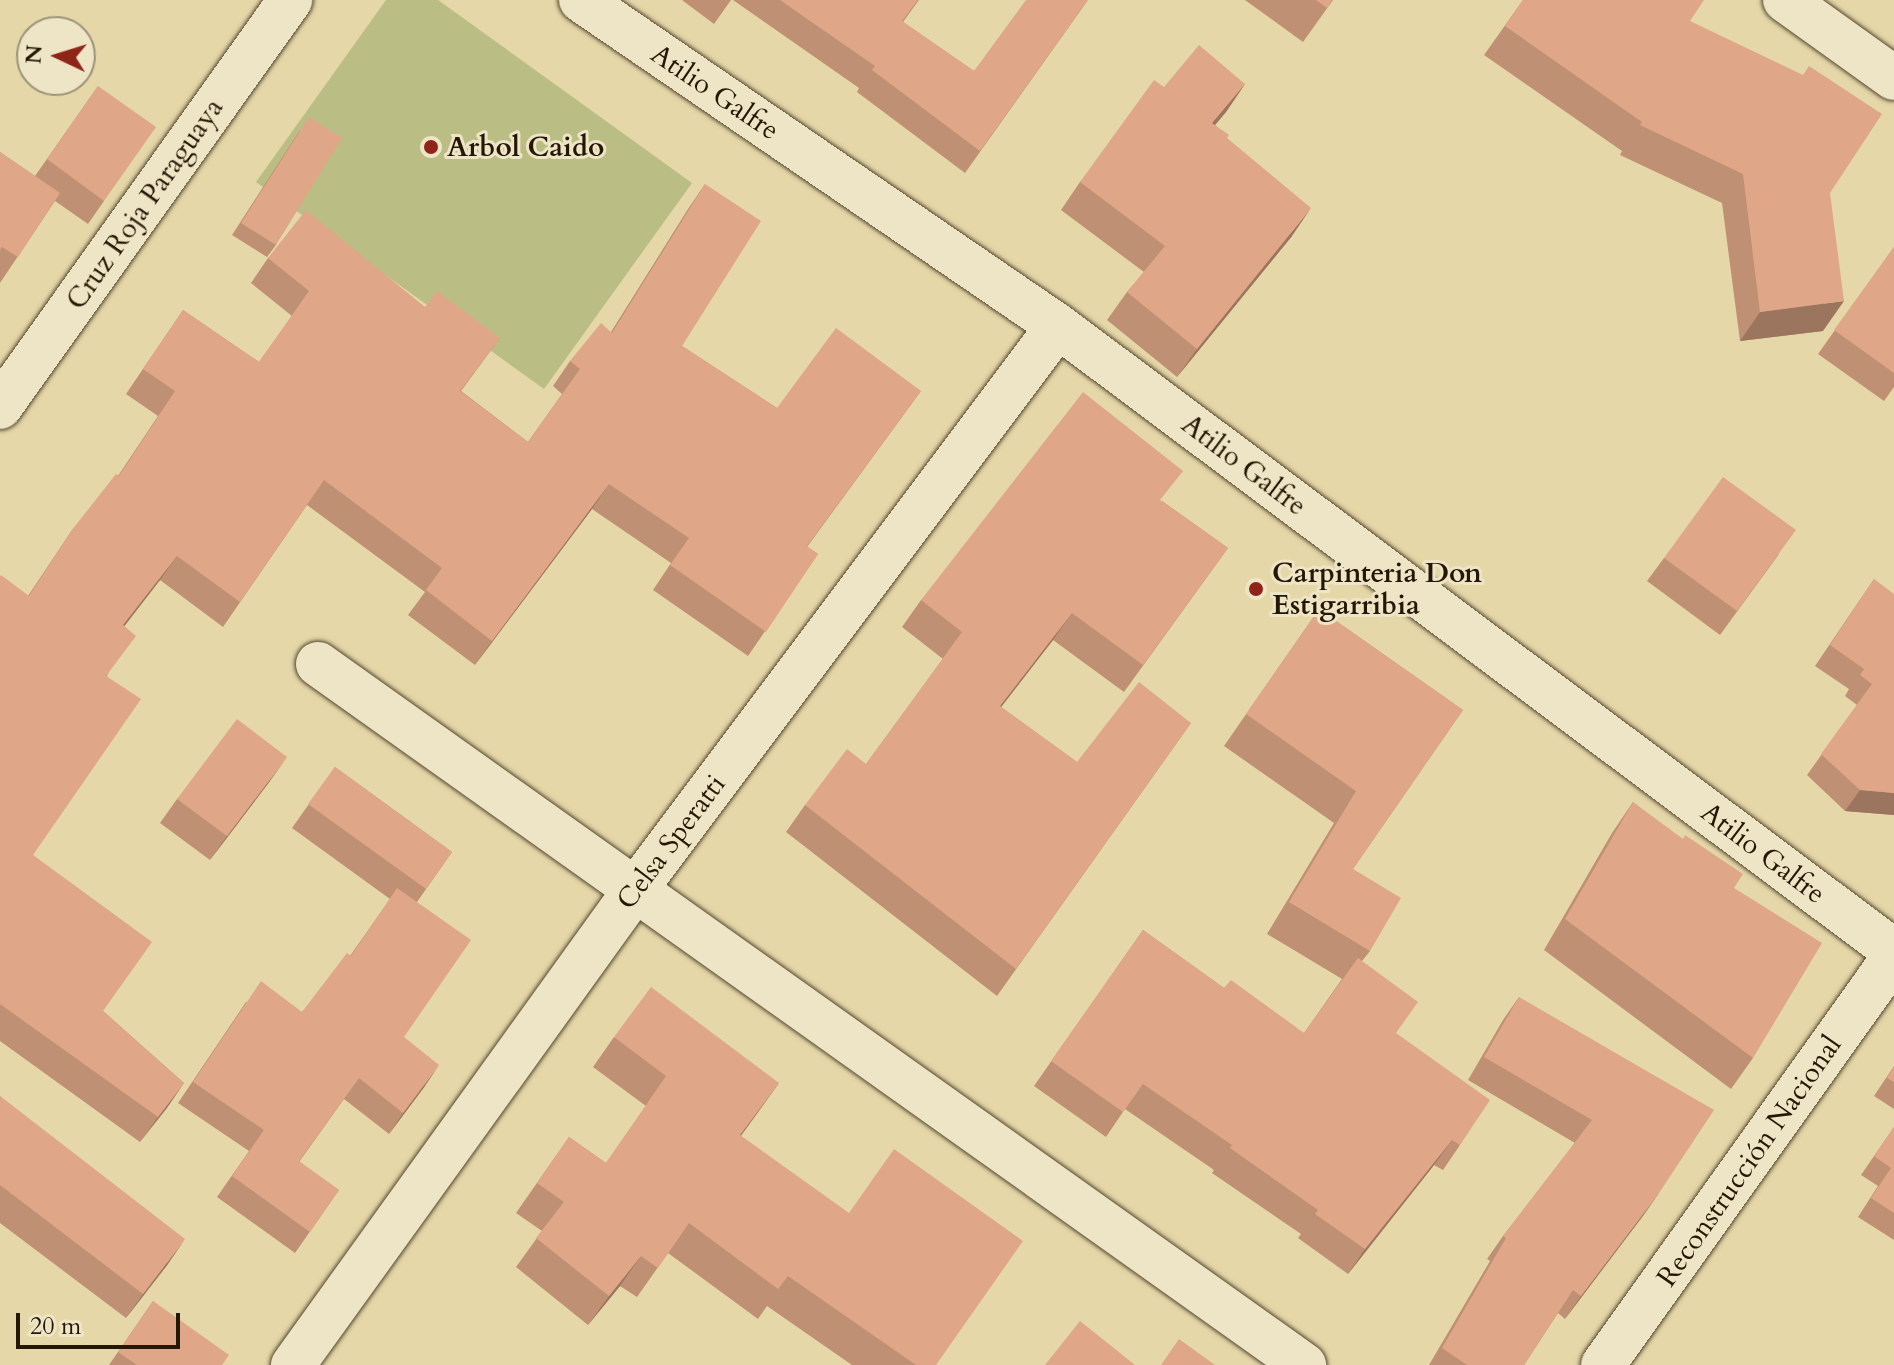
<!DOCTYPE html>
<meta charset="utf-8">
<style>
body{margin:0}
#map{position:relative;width:1894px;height:1365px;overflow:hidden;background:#e5d7a8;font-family:Cardo,serif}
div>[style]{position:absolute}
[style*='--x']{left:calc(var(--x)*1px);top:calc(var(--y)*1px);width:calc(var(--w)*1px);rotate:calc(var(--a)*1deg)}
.green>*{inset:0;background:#babd84}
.roads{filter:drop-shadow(0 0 2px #54472e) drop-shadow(0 0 2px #54472e)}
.street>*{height:44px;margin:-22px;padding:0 22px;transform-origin:22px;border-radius:22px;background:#eee5c6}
.secondary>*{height:44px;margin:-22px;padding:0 22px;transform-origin:22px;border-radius:22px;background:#eee5c6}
.wall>*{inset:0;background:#c09075}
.shaded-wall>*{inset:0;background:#9c755f}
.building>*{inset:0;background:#dfa788}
.dots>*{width:22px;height:22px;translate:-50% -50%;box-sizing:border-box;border:4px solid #eee5c6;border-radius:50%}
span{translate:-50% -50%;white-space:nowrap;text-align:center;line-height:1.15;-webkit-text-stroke:6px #eee5c6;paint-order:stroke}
.street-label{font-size:28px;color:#241705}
.poi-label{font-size:28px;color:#241705;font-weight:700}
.left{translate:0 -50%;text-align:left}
.north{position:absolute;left:16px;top:16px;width:80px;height:80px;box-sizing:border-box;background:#eee5c6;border:2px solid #9d9379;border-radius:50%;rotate:274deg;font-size:22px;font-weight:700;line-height:32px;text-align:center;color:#241705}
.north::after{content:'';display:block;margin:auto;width:28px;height:36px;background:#8f2418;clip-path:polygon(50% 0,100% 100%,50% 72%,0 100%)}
.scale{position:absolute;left:16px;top:1313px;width:164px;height:36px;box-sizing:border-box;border:4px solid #241705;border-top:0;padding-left:10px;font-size:24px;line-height:28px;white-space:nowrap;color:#241705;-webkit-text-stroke:6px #eee5c6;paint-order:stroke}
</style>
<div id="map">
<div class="green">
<i style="clip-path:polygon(386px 0,438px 0,692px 183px,544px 389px,256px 182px)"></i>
</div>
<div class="roads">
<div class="street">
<i style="--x:581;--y:0;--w:578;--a:34.35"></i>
<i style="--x:1058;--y:326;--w:1044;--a:36.78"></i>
<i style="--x:1785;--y:0;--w:134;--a:35.6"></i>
<i style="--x:0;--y:407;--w:500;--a:-54.5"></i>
<i style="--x:318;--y:664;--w:1210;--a:35.41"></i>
<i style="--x:293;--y:1365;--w:585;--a:-54.25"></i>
<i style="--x:635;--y:890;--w:705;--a:-53.13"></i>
</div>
<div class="secondary">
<i style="--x:1603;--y:1365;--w:501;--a:-54.5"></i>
</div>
</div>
<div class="wall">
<i style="clip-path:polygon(682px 0,731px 0,714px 24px)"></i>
<i style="clip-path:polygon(733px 0,919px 0,903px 22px,974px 71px,1088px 0,965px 173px,857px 92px,859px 88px)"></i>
<i style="clip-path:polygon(1245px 0,1333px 0,1303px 42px)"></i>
<i style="clip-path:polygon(1523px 0,1690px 21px,1830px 193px,1823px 331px,1740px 341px,1722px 203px,1620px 155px,1622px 151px,1484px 55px)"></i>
<i style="clip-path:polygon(1245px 84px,1226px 112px,1215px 125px,1227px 138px,1292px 236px,1177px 377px,1107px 320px,1127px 292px,1144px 272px,1061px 210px,1080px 182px,1164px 87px)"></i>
<i style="clip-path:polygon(98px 86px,104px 201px,88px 224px,55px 201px,0 283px,0 152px,35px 176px)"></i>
<i style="clip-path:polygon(300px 130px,276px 245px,267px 257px,232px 235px)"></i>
<i style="clip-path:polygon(705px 184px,682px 346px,777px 408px,921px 391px,807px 547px,818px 554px,748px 656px,653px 590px,671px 563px,592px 509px,475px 665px,408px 615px,425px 592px,307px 505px,223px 627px,160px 580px,124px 626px,107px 676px,33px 855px,103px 1011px,184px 1083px,140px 1142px,0 1041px,0 577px,28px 596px,72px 530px,118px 476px,158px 416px,126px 394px,183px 310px,259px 362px,292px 316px,251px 283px,268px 258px,425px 307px,500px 338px,461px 391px,528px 442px,562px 394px,553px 386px,570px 361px,611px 332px,688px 209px)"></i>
<i style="clip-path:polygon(1894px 247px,1894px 387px,1884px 401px,1818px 354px)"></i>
<i style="clip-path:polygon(1162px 501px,1228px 548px,1124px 692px,1053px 640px,1001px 707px,1077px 762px,1191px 723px,997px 996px,786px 832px,805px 805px,866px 764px,943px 659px,902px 627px,921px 600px)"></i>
<i style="clip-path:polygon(1779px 554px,1720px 635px,1647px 581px,1664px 558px)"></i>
<i style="clip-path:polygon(1874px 579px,1894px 815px,1845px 811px,1807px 775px,1857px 705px,1845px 696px,1849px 689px,1815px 666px)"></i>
<i style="clip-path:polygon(1319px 609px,1463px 710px,1353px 869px,1370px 951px,1362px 961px,1396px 1033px,1460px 1145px,1443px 1170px,1434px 1165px,1348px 1274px,1298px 1238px,1301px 1234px,1212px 1173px,1214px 1170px,1125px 1109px,1106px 1137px,1034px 1086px,1143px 930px,1224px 988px,1304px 1033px,1342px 979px,1267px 934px,1334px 823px,1224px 746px)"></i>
<i style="clip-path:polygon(335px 767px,452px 852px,417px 902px,404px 1037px,425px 1086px,389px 1134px,344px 1099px,299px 1162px,339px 1190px,295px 1253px,217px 1197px,249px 1151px,178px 1103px,246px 1002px,302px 1012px,350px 956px,390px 899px,292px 828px)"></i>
<i style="clip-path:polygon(270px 781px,210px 860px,160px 823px,177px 799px)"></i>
<i style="clip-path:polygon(1633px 802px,1734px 888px,1753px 1058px,1731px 1089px,1544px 950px,1612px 833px)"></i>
<i style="clip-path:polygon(1519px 997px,1659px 1193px,1565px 1319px,1558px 1313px,1524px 1365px,1429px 1365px,1490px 1261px,1487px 1259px,1503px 1236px,1575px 1143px,1468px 1080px,1503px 1020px)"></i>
<i style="clip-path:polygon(614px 1037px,779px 1083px,741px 1136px,936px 1365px,852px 1365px,767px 1306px,758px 1319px,668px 1253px,637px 1297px,620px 1286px,588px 1325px,516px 1267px,542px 1231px,516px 1213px,569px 1137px,606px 1163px,646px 1106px,593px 1067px)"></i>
<i style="clip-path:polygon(1894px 1066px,1894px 1109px,1874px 1096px)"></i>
<i style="clip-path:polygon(0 1096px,168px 1264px,126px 1318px,0 1223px)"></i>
<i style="clip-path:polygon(1894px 1127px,1894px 1240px,1858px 1217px,1878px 1186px,1861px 1175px)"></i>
<i style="clip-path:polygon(153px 1301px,222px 1365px,109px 1365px)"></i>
</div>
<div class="shaded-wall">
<i style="clip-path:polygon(1245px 84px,1226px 112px,1193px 151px,1212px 123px)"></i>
<i style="clip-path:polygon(1311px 208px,1292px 236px,1177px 377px,1197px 349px)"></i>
<i style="clip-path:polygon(1844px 301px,1823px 331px,1740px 341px,1760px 312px)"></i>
<i style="clip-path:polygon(609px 484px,592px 509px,475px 665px,492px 641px)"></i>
<i style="clip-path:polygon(177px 556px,160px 580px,106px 650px,123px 625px)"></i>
<i style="clip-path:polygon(1072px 613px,1053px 640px,981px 733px,1000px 706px)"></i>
<i style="clip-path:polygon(287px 757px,270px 781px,210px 860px,227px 836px)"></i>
<i style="clip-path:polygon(1860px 790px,1894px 793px,1894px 815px,1845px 811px)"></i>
<i style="clip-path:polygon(439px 1065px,425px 1086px,389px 1134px,403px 1113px)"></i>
<i style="clip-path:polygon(184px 1083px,167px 1108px,140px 1142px,158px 1117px)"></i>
<i style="clip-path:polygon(779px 1083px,758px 1112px,719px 1165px,740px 1135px)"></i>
<i style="clip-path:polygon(1452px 1140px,1434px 1165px,1348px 1274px,1365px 1249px)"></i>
<i style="clip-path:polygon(1659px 1193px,1643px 1216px,1565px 1319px,1581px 1296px)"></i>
<i style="clip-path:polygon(185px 1239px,168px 1264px,126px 1318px,143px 1294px)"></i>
<i style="clip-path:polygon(641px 1256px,620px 1286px,588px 1325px,609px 1296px)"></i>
</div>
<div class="building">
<i style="clip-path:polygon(780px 0,918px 0,902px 21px,974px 71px,1026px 0,1088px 0,980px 151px,872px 70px,875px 66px)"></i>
<i style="clip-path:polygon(1316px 0,1332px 0,1327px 8px)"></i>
<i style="clip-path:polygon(1523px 0,1704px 0,1690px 21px,1803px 75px,1809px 66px,1882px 114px,1830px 193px,1844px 301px,1760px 312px,1743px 174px,1640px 125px,1642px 122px,1505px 26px)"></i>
<i style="clip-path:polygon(1199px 45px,1245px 84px,1212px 123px,1229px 135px,1227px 138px,1311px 208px,1197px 349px,1127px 292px,1165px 246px,1080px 182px,1154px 80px,1164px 87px)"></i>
<i style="clip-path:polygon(98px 86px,156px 127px,104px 201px,47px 159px)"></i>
<i style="clip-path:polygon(309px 117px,342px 138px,276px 245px,241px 223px)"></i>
<i style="clip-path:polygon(0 152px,60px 193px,18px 257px,2px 247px,0 250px)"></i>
<i style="clip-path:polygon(705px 184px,761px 221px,682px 346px,777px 408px,836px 328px,921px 391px,807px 546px,818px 554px,766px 632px,670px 565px,689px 538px,609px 484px,492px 641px,426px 590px,442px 568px,324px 480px,240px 602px,177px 556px,123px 625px,136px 636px,106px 676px,141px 699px,33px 855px,152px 942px,103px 1011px,184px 1083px,158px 1117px,0 1004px,0 577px,1px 575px,29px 596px,72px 530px,116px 474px,119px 476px,175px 391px,143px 369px,183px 310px,259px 362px,309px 291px,268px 258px,306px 210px,425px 307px,437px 291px,500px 338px,460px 391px,528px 442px,580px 369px,570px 361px,601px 323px,612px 333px)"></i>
<i style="clip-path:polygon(1894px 247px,1894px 373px,1834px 330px)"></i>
<i style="clip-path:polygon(1083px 392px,1183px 471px,1160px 500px,1228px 548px,1143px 665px,1072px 613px,1000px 706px,1077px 762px,1139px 682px,1191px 723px,1016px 969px,805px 805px,847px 749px,866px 764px,962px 632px,921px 600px)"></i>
<i style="clip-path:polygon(1723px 477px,1796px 530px,1737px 611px,1664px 558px)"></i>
<i style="clip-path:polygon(1874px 579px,1894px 594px,1894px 793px,1860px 790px,1821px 754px,1872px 684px,1860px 675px,1864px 669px,1830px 645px)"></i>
<i style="clip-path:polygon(1319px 609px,1463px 710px,1353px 869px,1401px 898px,1370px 951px,1289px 902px,1356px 791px,1246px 714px)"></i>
<i style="clip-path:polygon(237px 719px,287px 757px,227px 836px,177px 799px)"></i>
<i style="clip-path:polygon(335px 767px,452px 852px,426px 889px,308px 804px)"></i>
<i style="clip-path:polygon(1633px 802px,1683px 839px,1685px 835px,1743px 874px,1734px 888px,1822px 943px,1753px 1058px,1565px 919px)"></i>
<i style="clip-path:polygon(397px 888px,471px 940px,404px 1037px,439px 1065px,403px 1113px,359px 1078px,299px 1161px,339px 1190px,310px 1232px,232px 1176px,264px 1130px,193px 1082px,261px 981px,302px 1012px,347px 953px,351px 956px)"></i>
<i style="clip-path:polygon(1143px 930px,1224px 988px,1231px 980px,1304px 1033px,1358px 958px,1418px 1002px,1396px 1033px,1490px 1100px,1460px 1145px,1452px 1140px,1365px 1249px,1315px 1214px,1318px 1210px,1230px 1148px,1232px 1145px,1143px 1084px,1123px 1112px,1051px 1061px)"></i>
<i style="clip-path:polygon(651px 987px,779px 1083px,740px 1135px,849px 1213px,894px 1149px,1023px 1241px,936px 1365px,916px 1365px,788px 1276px,778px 1289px,689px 1223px,658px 1268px,641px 1256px,609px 1296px,536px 1238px,564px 1202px,537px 1183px,569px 1137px,606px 1163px,666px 1076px,614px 1037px)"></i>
<i style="clip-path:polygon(1519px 997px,1714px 1110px,1659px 1193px,1581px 1296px,1573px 1290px,1524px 1365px,1467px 1365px,1442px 1348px,1506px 1238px,1503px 1236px,1592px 1120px,1484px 1057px)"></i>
<i style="clip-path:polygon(1894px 1067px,1894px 1082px,1887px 1078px)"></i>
<i style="clip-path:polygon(0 1096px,185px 1239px,143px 1294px,0 1185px)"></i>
<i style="clip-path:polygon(1894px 1127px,1894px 1213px,1871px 1198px,1891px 1168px,1874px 1156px)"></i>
<i style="clip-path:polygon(153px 1301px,229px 1355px,222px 1365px,137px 1365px,118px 1352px)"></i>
<i style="clip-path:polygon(1080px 1321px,1135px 1365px,1045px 1365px)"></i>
<i style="clip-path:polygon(1179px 1339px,1215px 1365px,1161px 1365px)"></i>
</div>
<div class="dots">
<i style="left:431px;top:147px;background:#8f2418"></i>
<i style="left:1256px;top:589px;background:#8f2418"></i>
</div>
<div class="street-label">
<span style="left:715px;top:92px;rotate:34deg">Atilio Galfre</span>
<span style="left:145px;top:204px;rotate:-55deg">Cruz Roja Paraguaya</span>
<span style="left:1244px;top:465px;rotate:37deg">Atilio Galfre</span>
<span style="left:671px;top:842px;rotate:-53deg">Celsa Speratti</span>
<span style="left:1763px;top:853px;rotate:37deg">Atilio Galfre</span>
<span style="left:1749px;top:1161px;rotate:-55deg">Reconstrucción Nacional</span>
</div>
<div class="poi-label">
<span class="left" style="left:447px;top:147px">Arbol Caido</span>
<span class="left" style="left:1272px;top:589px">Carpinteria Don<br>Estigarribia</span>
</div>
<div class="north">N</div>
<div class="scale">20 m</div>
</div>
